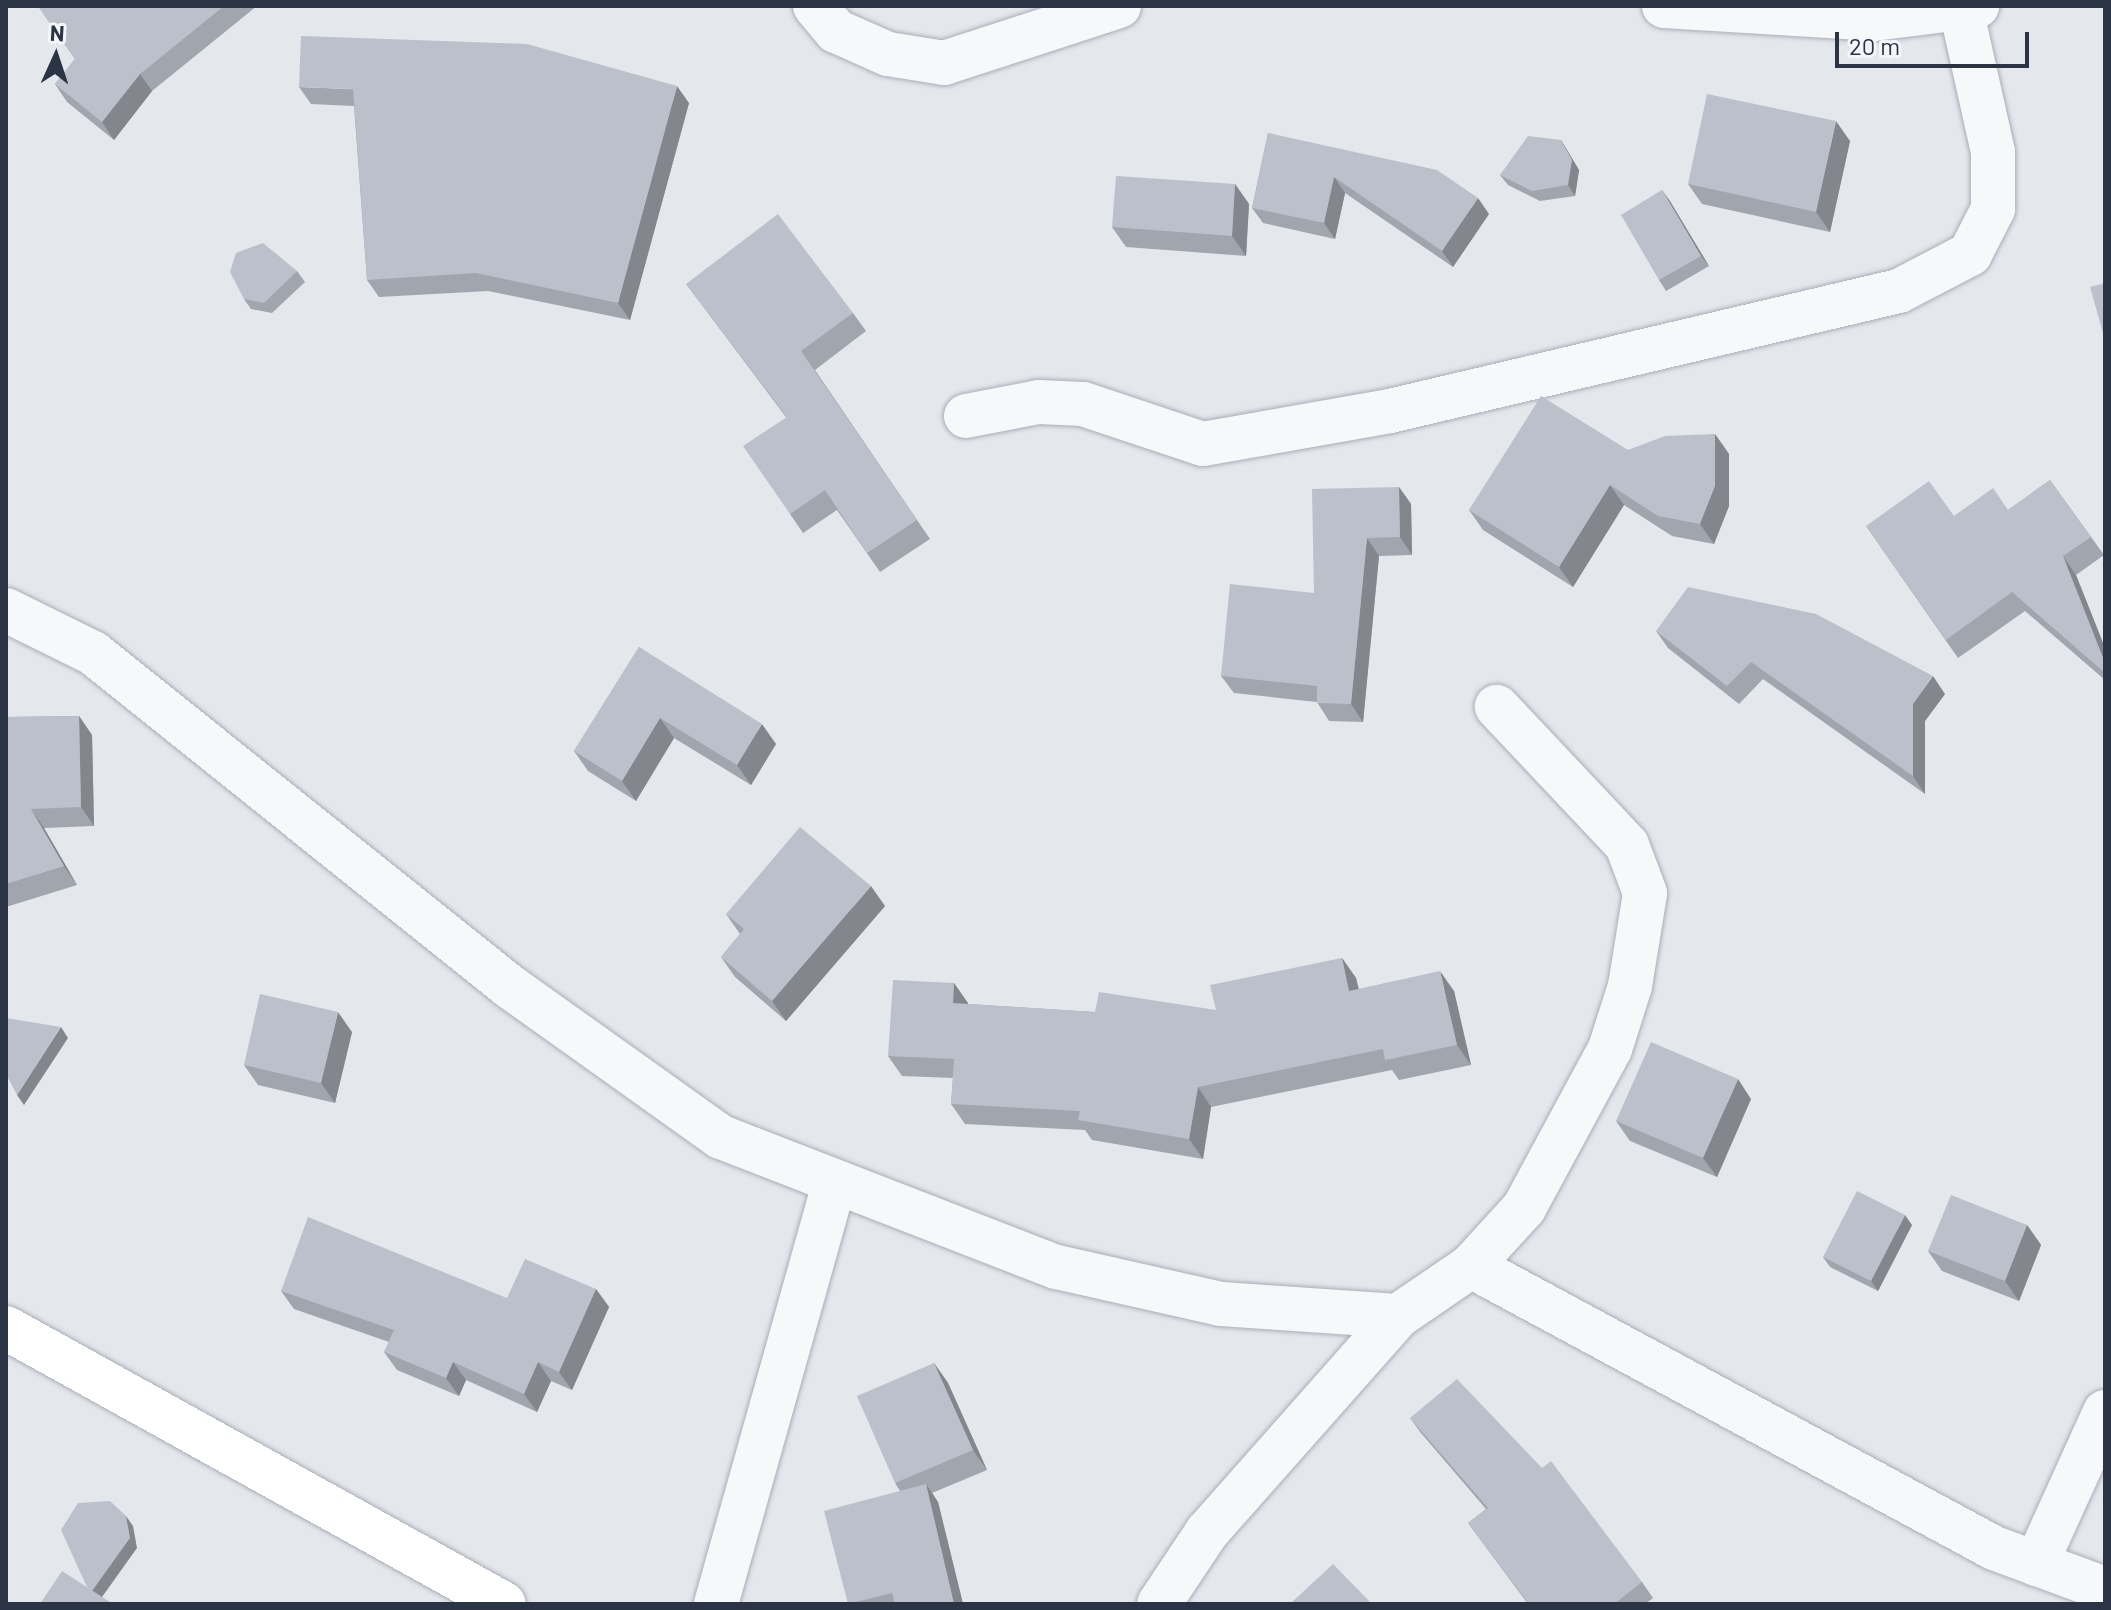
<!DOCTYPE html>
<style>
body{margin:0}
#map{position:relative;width:2111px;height:1610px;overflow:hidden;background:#e4e7ec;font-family:Barlow,sans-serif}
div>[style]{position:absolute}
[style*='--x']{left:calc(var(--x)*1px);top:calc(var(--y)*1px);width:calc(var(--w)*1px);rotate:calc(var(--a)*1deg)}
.roads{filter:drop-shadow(0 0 2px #a9aeb7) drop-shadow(0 0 2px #a9aeb7)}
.street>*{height:44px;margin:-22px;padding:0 22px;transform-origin:22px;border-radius:22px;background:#f7f8fa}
.secondary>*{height:44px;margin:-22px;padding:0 22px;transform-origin:22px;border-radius:22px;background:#fff}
.wall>*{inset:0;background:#a1a5ae}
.shaded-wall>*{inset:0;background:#83868d}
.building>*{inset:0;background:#bbc0ca}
span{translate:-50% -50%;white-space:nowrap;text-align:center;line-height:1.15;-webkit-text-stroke:8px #f4f6f9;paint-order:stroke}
.frame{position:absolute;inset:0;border:8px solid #2b3445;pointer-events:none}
.north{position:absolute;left:16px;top:16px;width:80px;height:80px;-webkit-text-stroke:6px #f4f6f9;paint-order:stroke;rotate:3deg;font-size:22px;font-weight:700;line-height:32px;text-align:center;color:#2b3445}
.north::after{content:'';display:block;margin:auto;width:28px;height:36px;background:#2b3445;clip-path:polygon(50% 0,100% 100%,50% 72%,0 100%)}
.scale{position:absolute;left:1835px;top:32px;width:194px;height:36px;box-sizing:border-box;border:4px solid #2b3445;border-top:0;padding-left:10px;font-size:24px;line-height:28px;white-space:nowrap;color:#2b3445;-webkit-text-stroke:6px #f4f6f9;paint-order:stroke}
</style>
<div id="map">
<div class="roads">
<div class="street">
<i style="--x:815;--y:6;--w:33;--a:50"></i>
<i style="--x:836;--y:31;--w:57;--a:23.9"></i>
<i style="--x:888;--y:54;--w:57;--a:9.1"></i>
<i style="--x:944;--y:63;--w:184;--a:-18"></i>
<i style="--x:1664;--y:6;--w:210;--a:3.5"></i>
<i style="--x:1874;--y:19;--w:104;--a:-7.2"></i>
<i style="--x:966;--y:416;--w:74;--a:-10.9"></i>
<i style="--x:1039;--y:402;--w:44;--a:2.6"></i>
<i style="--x:1083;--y:404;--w:126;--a:18.4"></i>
<i style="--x:1203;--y:444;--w:190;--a:-10"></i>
<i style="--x:1390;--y:411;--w:523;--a:-13.27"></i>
<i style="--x:1899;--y:291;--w:80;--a:-27.5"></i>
<i style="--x:1970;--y:254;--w:51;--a:-62.9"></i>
<i style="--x:1993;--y:209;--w:57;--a:-90"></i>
<i style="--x:1993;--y:152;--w:142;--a:-102.6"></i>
<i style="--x:6;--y:610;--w:97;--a:26.3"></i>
<i style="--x:93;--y:653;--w:533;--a:38.68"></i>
<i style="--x:509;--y:986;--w:260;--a:35.5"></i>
<i style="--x:721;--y:1137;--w:360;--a:21.2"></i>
<i style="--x:1057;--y:1267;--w:168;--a:12.7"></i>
<i style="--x:1221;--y:1304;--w:177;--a:3.9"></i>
<i style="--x:1471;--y:1266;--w:594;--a:28.33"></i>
<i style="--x:1994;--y:1548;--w:118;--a:20.3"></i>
<i style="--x:2036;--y:1564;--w:167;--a:-65.6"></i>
<i style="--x:716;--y:1604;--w:436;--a:-74.3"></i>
<i style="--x:1159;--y:1604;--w:87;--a:-56.3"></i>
<i style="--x:1207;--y:1532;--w:288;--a:-48.5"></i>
<i style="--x:1398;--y:1316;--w:88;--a:-34.4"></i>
<i style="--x:1471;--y:1266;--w:79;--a:-47.6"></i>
<i style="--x:1524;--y:1208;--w:181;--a:-61.6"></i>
<i style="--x:1610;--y:1049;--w:66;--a:-72.4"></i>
<i style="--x:1630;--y:986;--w:94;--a:-80.8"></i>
<i style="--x:1645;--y:893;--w:51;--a:-110.6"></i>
<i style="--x:1627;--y:845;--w:190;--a:-133.3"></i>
</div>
<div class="secondary">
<i style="--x:6;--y:1328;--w:569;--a:29"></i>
</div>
</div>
<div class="wall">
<i style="clip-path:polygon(38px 6px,257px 6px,152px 91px,114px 140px,67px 102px,55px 84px,75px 59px)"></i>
<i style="clip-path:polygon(299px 87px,689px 103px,630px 320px,488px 291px,379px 297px,367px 280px,354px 106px,311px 104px)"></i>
<i style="clip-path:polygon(1268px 133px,1489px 214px,1453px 267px,1345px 193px,1335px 239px,1263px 223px,1252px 208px)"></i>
<i style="clip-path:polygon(1561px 140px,1579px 170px,1575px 196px,1540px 201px,1508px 185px,1500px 175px)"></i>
<i style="clip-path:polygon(1850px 141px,1830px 232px,1702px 204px,1688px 184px)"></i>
<i style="clip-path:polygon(1235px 184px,1249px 204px,1246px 256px,1126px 247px,1112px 227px)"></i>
<i style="clip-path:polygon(1662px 190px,1709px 266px,1666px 291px,1659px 280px)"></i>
<i style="clip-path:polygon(297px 271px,305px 282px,272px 313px,251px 309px,244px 299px)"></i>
<i style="clip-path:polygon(686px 284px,853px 313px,866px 331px,815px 370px,930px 539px,880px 572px,837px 510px,803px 533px,790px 514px,786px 417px)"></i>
<i style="clip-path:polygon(1715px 434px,1729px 454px,1729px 506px,1714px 544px,1672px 536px,1624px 505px,1573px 587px,1483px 530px,1469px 510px,1628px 450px)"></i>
<i style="clip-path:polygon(2050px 480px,2104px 555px,2076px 575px,2105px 648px,2105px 680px,2025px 611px,1958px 658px,1866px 526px,2008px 510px)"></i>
<i style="clip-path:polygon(1399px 487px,1411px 504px,1412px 555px,1379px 556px,1363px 722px,1329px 721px,1317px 702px,1234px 693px,1221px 676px,1314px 593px)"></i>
<i style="clip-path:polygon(1656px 631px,1945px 694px,1925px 721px,1925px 794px,1763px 679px,1739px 704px,1668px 648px)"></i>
<i style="clip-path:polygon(639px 647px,776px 744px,751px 785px,674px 738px,636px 801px,588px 771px,574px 751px)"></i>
<i style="clip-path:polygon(79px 716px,92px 735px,94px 826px,44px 828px,77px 885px,6px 907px,6px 717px)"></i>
<i style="clip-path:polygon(885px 906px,786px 1021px,735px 977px,721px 957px,740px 934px,726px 914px)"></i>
<i style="clip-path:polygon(1342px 958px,1356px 978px,1359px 989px,1454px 991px,1471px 1065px,1399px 1080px,1392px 1070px,1211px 1107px,1203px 1159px,1092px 1140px,1085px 1130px,965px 1124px,951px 1104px,953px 1078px,902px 1076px,888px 1056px,954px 983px,968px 1004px,1095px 1012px,1216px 1010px)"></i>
<i style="clip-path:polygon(352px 1032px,335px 1103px,258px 1085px,244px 1065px)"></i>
<i style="clip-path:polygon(1751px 1099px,1717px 1177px,1630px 1141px,1616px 1121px)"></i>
<i style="clip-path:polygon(1912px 1225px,1878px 1291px,1830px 1267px,1823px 1257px)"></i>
<i style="clip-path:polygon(2027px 1225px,2041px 1245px,2019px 1301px,1942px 1271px,1928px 1251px)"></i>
<i style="clip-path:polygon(596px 1289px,609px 1307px,572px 1390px,551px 1381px,537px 1412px,466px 1380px,459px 1396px,397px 1370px,384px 1352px,389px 1342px,294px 1309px,281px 1291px,507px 1298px)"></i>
<i style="clip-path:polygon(934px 1363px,948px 1383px,987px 1470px,932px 1493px,938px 1502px,963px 1604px,848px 1604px,900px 1491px,895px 1483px)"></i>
<i style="clip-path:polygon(1410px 1418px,1642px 1582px,1653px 1598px,1645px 1604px,1528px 1604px,1468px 1523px,1486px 1509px,1421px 1433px)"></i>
</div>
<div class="shaded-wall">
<i style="clip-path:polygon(140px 74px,152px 91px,114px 140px,102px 122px)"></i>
<i style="clip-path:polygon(677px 86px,689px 103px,630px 320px,618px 303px)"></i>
<i style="clip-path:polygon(1836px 121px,1850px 141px,1830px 232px,1816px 212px)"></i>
<i style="clip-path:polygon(1561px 140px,1579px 170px,1575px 196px,1568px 185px)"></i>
<i style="clip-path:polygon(1334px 177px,1345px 193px,1335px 239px,1324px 223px)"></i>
<i style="clip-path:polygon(1235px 184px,1249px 204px,1246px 256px,1232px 236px)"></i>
<i style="clip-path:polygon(1662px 190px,1670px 201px,1709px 266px,1701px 256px)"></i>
<i style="clip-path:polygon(1478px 198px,1489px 214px,1453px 267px,1442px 251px)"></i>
<i style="clip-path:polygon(1715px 434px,1729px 454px,1729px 506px,1714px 544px,1700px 524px)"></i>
<i style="clip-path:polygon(1610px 485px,1624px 505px,1573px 587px,1559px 567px)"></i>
<i style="clip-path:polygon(1399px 487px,1411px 504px,1412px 555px,1400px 537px)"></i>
<i style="clip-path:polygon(1367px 538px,1379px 556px,1363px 722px,1351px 704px)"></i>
<i style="clip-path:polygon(2063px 556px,2076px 575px,2105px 648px,2105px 663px)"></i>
<i style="clip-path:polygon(1933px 676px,1945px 694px,1925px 721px,1925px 794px,1913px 776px,1913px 704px)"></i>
<i style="clip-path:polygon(79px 716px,92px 735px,94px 826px,81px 807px)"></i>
<i style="clip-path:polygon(660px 718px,674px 738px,636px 801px,622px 781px)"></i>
<i style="clip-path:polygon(762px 724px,776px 744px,751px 785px,737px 765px)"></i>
<i style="clip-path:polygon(31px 809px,44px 828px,77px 885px,64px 866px)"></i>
<i style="clip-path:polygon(871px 886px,885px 906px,786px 1021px,772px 1001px)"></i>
<i style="clip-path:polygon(1342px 958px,1356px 978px,1363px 1011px,1349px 991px)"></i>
<i style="clip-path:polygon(1440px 971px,1454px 991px,1471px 1065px,1457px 1045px)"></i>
<i style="clip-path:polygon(954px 983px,968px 1003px,967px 1023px,953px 1003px)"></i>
<i style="clip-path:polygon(338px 1012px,352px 1032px,335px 1103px,321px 1083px)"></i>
<i style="clip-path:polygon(61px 1027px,68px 1038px,24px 1105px,17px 1095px)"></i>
<i style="clip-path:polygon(1738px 1079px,1751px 1099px,1717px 1177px,1703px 1158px)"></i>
<i style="clip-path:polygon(1198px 1087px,1211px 1107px,1203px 1159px,1189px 1139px)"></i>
<i style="clip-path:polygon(1905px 1215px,1912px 1225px,1878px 1291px,1871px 1281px)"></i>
<i style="clip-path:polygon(2027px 1225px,2041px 1245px,2019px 1301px,2005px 1281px)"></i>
<i style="clip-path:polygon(596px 1289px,609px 1307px,572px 1390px,559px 1372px)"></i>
<i style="clip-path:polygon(453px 1362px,466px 1380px,459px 1396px,446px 1378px)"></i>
<i style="clip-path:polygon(538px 1362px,551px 1381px,537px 1412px,524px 1394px)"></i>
<i style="clip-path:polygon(934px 1363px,948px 1383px,987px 1470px,973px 1450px)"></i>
<i style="clip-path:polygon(926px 1484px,938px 1502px,963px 1604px,954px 1604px)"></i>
<i style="clip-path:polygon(126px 1516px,133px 1526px,137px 1548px,97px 1604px,90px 1594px)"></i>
</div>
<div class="building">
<i style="clip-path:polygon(38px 6px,224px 6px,140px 74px,102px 122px,55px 84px,75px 59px)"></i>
<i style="clip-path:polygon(301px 36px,527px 44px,677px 86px,618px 303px,476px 273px,367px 280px,353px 89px,299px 87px)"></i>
<i style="clip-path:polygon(1707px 94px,1836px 121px,1816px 212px,1688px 184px)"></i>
<i style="clip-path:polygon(1268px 133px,1437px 170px,1478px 198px,1442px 251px,1334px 177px,1324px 223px,1252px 208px)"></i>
<i style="clip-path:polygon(1528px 136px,1561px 140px,1572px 160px,1568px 185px,1532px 191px,1500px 175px)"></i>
<i style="clip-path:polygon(1116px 176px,1235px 184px,1232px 236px,1112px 227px)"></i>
<i style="clip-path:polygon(1662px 190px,1701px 256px,1659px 280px,1621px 215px)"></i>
<i style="clip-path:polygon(778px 214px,853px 313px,801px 351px,917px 520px,867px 553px,825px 490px,790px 514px,743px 446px,787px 417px,686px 284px)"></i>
<i style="clip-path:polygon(263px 243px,297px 271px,264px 303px,244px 299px,230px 272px,236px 253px)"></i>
<i style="clip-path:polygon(2105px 283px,2105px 340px,2090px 287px)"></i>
<i style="clip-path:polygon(1541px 396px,1628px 450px,1665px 436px,1715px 434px,1715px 486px,1700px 524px,1658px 516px,1610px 485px,1559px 567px,1469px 510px)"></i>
<i style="clip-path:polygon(2050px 480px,2091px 537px,2063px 556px,2105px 663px,2105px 673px,2012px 592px,1946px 640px,1866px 526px,1929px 481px,1954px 516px,1993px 488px,2008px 510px)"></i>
<i style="clip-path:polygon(1399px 487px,1400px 537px,1367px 538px,1351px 704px,1317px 703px,1317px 686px,1221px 676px,1230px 584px,1314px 593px,1312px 489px)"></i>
<i style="clip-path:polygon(1688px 587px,1816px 614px,1933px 676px,1913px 704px,1913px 776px,1751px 662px,1727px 686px,1656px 631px)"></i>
<i style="clip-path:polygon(639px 647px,762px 724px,737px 765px,660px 718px,622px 781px,574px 751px)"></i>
<i style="clip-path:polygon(79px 716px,81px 807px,31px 809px,64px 866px,6px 884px,6px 717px)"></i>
<i style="clip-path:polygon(800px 827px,871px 886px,772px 1001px,721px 957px,744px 929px,726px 914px)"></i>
<i style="clip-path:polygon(1342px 958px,1349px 991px,1440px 971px,1457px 1045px,1385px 1060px,1383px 1049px,1198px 1087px,1189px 1139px,1078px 1120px,1080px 1111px,951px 1104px,954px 1059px,888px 1056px,893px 980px,954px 983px,953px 1003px,1095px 1012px,1099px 992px,1216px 1010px,1210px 985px)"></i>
<i style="clip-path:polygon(260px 994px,338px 1012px,321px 1083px,244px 1065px)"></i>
<i style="clip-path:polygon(6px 1018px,61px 1027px,17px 1095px,6px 1074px)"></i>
<i style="clip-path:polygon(1651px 1042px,1738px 1079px,1703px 1158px,1616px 1121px)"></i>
<i style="clip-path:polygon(1857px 1191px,1905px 1215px,1871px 1281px,1823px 1257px)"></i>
<i style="clip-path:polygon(1951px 1195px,2027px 1225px,2005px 1281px,1928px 1251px)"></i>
<i style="clip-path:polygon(308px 1217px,507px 1298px,525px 1259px,596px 1289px,559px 1372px,538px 1362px,524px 1394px,453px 1362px,446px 1378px,384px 1352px,394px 1330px,281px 1291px)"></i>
<i style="clip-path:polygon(934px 1363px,973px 1450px,895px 1483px,857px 1396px)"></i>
<i style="clip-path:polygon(1457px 1379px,1542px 1468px,1551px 1461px,1642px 1582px,1614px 1604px,1529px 1604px,1468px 1523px,1488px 1508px,1410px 1418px)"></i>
<i style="clip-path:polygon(926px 1484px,954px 1604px,895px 1604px,892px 1593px,848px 1604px,824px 1511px)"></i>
<i style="clip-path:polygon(110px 1501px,126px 1516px,130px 1538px,92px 1591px,87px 1587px,61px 1530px,78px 1503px)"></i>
<i style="clip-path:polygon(1333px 1564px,1372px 1604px,1290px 1604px)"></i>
<i style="clip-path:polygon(62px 1571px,113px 1604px,40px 1604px)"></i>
</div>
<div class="frame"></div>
<div class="north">N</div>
<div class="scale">20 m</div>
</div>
